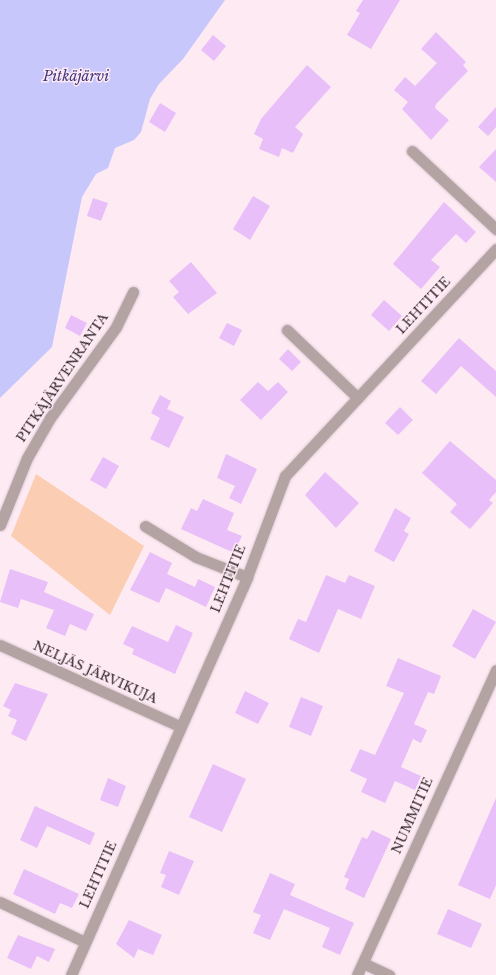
<!DOCTYPE html>
<meta charset="utf-8">
<style>
body{margin:0}
#map{position:relative;width:496px;height:975px;overflow:hidden;background:#feeaf3;font-family:"Libre Baskerville",serif}
div>[style]{position:absolute}
[style*='--x']{left:calc(var(--x)*1px);top:calc(var(--y)*1px);width:calc(var(--w)*1px);rotate:calc(var(--a)*1deg)}
.green>*{inset:0;background:#fbceb4}
.water>*{inset:0;background:#c7c7fb}
.building>*{inset:0;background:#e8bff9}
.roads{filter:drop-shadow(0 0 1px #dac7d0) drop-shadow(0 0 1px #dac7d0)}
.minor>*{height:11px;margin:-5.5px;padding:0 5.5px;transform-origin:5.5px;border-radius:5.5px;background:#b3a3a3}
span{translate:-50% -50%;white-space:nowrap;text-align:center;line-height:1.15;-webkit-text-stroke:3px #feeaf3;paint-order:stroke}
.street-label{font-size:13px;color:#34292e}
.water-label{font-size:14px;color:#403781;font-style:italic}
</style>
<div id="map">
<div class="green">
<i style="clip-path:polygon(36px 474px,144px 546px,110px 615px,11px 536px)"></i>
</div>
<div class="water">
<i style="clip-path:polygon(0 0,225px 0,183px 59px,159px 84px,150px 99px,141px 132px,134px 140px,115px 148px,108px 168px,96px 174px,82px 197px,52px 347px,0 398px)"></i>
</div>
<div class="building">
<i style="clip-path:polygon(363px 0,400px 0,371px 49px,347px 35px,360px 13px,356px 11px)"></i>
<i style="clip-path:polygon(436px 32px,466px 62px,463px 65px,468px 71px,436px 104px,435px 108px,449px 120px,431px 140px,402px 109px,408px 102px,394px 90px,405px 77px,415px 86px,437px 63px,421px 49px)"></i>
<i style="clip-path:polygon(213px 35px,226px 46px,214px 61px,201px 50px)"></i>
<i style="clip-path:polygon(307px 65px,331px 87px,295px 127px,303px 134px,293px 153px,282px 148px,279px 157px,259px 149px,263px 139px,254px 134px,261px 119px)"></i>
<i style="clip-path:polygon(160px 103px,176px 113px,165px 132px,149px 122px)"></i>
<i style="clip-path:polygon(496px 107px,496px 127px,488px 136px,478px 127px)"></i>
<i style="clip-path:polygon(496px 149px,496px 182px,479px 167px)"></i>
<i style="clip-path:polygon(253px 196px,270px 206px,250px 240px,233px 229px)"></i>
<i style="clip-path:polygon(93px 198px,108px 203px,101px 221px,87px 216px)"></i>
<i style="clip-path:polygon(444px 202px,476px 232px,466px 243px,456px 234px,431px 260px,440px 267px,421px 289px,393px 264px)"></i>
<i style="clip-path:polygon(191px 262px,217px 293px,188px 314px,173px 297px,179px 292px,169px 281px)"></i>
<i style="clip-path:polygon(384px 300px,402px 316px,389px 331px,371px 315px)"></i>
<i style="clip-path:polygon(71px 315px,87px 323px,80px 336px,65px 328px)"></i>
<i style="clip-path:polygon(227px 323px,242px 330px,234px 346px,219px 338px)"></i>
<i style="clip-path:polygon(459px 338px,496px 371px,496px 397px,461px 366px,436px 394px,421px 381px)"></i>
<i style="clip-path:polygon(288px 349px,301px 362px,292px 371px,279px 359px)"></i>
<i style="clip-path:polygon(258px 382px,268px 391px,278px 382px,288px 392px,261px 420px,240px 400px)"></i>
<i style="clip-path:polygon(160px 395px,171px 401px,167px 409px,184px 417px,169px 448px,150px 439px,160px 418px,151px 413px)"></i>
<i style="clip-path:polygon(400px 407px,413px 420px,398px 435px,385px 423px)"></i>
<i style="clip-path:polygon(450px 441px,496px 480px,496px 492px,489px 500px,493px 503px,470px 529px,450px 512px,457px 504px,422px 473px)"></i>
<i style="clip-path:polygon(226px 454px,257px 469px,241px 504px,229px 498px,235px 486px,217px 478px)"></i>
<i style="clip-path:polygon(103px 457px,119px 466px,106px 489px,90px 480px)"></i>
<i style="clip-path:polygon(325px 472px,359px 503px,336px 528px,305px 495px)"></i>
<i style="clip-path:polygon(203px 499px,234px 513px,227px 530px,242px 536px,234px 553px,181px 529px,191px 508px,197px 511px)"></i>
<i style="clip-path:polygon(395px 508px,411px 518px,404px 531px,409px 534px,394px 562px,374px 551px)"></i>
<i style="clip-path:polygon(150px 552px,172px 563px,167px 574px,195px 587px,198px 579px,215px 587px,206px 607px,166px 588px,159px 603px,130px 590px)"></i>
<i style="clip-path:polygon(10px 569px,48px 582px,44px 592px,94px 614px,86px 631px,70px 624px,65px 636px,46px 628px,54px 610px,21px 599px,18px 608px,0 602px)"></i>
<i style="clip-path:polygon(326px 575px,345px 583px,349px 575px,375px 586px,361px 619px,338px 609px,319px 653px,289px 639px,298px 619px,306px 622px)"></i>
<i style="clip-path:polygon(473px 609px,496px 622px,475px 659px,452px 646px)"></i>
<i style="clip-path:polygon(176px 625px,193px 633px,175px 674px,132px 654px,134px 649px,123px 644px,132px 626px,168px 642px)"></i>
<i style="clip-path:polygon(398px 658px,441px 676px,434px 694px,428px 692px,414px 724px,427px 730px,421px 743px,413px 739px,401px 767px,421px 776px,415px 790px,395px 781px,385px 803px,361px 792px,367px 779px,350px 771px,360px 749px,375px 755px,404px 693px,386px 686px)"></i>
<i style="clip-path:polygon(15px 683px,48px 694px,26px 741px,11px 734px,17px 720px,8px 716px,11px 710px,3px 706px)"></i>
<i style="clip-path:polygon(245px 691px,269px 703px,258px 724px,235px 713px)"></i>
<i style="clip-path:polygon(301px 697px,323px 706px,311px 736px,289px 727px)"></i>
<i style="clip-path:polygon(213px 764px,246px 779px,222px 832px,189px 817px)"></i>
<i style="clip-path:polygon(108px 778px,126px 786px,118px 807px,100px 800px)"></i>
<i style="clip-path:polygon(496px 798px,496px 885px,490px 899px,458px 885px)"></i>
<i style="clip-path:polygon(35px 806px,95px 833px,90px 845px,47px 826px,37px 848px,20px 840px)"></i>
<i style="clip-path:polygon(372px 830px,391px 839px,364px 898px,345px 889px,349px 879px,344px 877px,362px 837px,367px 839px)"></i>
<i style="clip-path:polygon(169px 851px,194px 861px,179px 895px,161px 887px,166px 875px,160px 873px)"></i>
<i style="clip-path:polygon(24px 869px,79px 894px,72px 908px,60px 903px,55px 914px,13px 894px)"></i>
<i style="clip-path:polygon(270px 873px,295px 884px,290px 895px,354px 923px,340px 955px,322px 947px,330px 928px,284px 909px,270px 940px,253px 933px,261px 915px,253px 912px)"></i>
<i style="clip-path:polygon(448px 909px,482px 924px,471px 948px,437px 934px)"></i>
<i style="clip-path:polygon(129px 920px,162px 935px,153px 955px,138px 949px,134px 958px,116px 944px)"></i>
<i style="clip-path:polygon(18px 935px,55px 949px,49px 962px,37px 956px,31px 969px,7px 958px)"></i>
</div>
<div class="roads">
<div class="minor">
<i style="--x:412;--y:151;--w:115;--a:42.9"></i>
<i style="--x:287;--y:330;--w:98;--a:43.8"></i>
<i style="--x:0;--y:525;--w:72;--a:-68.1"></i>
<i style="--x:27;--y:458;--w:46;--a:-60.1"></i>
<i style="--x:50;--y:418;--w:112;--a:-54"></i>
<i style="--x:116;--y:327;--w:39;--a:-64"></i>
<i style="--x:145;--y:526;--w:60;--a:31.3"></i>
<i style="--x:196;--y:557;--w:55;--a:21.4"></i>
<i style="--x:0;--y:645;--w:196;--a:24.3"></i>
<i style="--x:0;--y:902;--w:94;--a:25.2"></i>
<i style="--x:363;--y:963;--w:29;--a:25"></i>
<i style="--x:71;--y:975;--w:435;--a:-66.1"></i>
<i style="--x:247;--y:577;--w:108;--a:-69.4"></i>
<i style="--x:285;--y:476;--w:310;--a:-47.1"></i>
<i style="--x:357;--y:975;--w:335;--a:-65.5"></i>
</div>
</div>
<div class="street-label">
<span style="left:424px;top:306px;rotate:-47deg">LEHTITIE</span>
<span style="left:63px;top:378px;rotate:-56deg">PITKÄJÄRVENRANTA</span>
<span style="left:229px;top:579px;rotate:-68deg">LEHTITIE</span>
<span style="left:95px;top:673px;rotate:24deg">NELJÄS JÄRVIKUJA</span>
<span style="left:413px;top:816px;rotate:-66deg">NUMMITIE</span>
<span style="left:99px;top:875px;rotate:-66deg">LEHTITIE</span>
</div>
<div class="water-label">
<span style="left:76px;top:76px">Pitkäjärvi</span>
</div>
</div>
